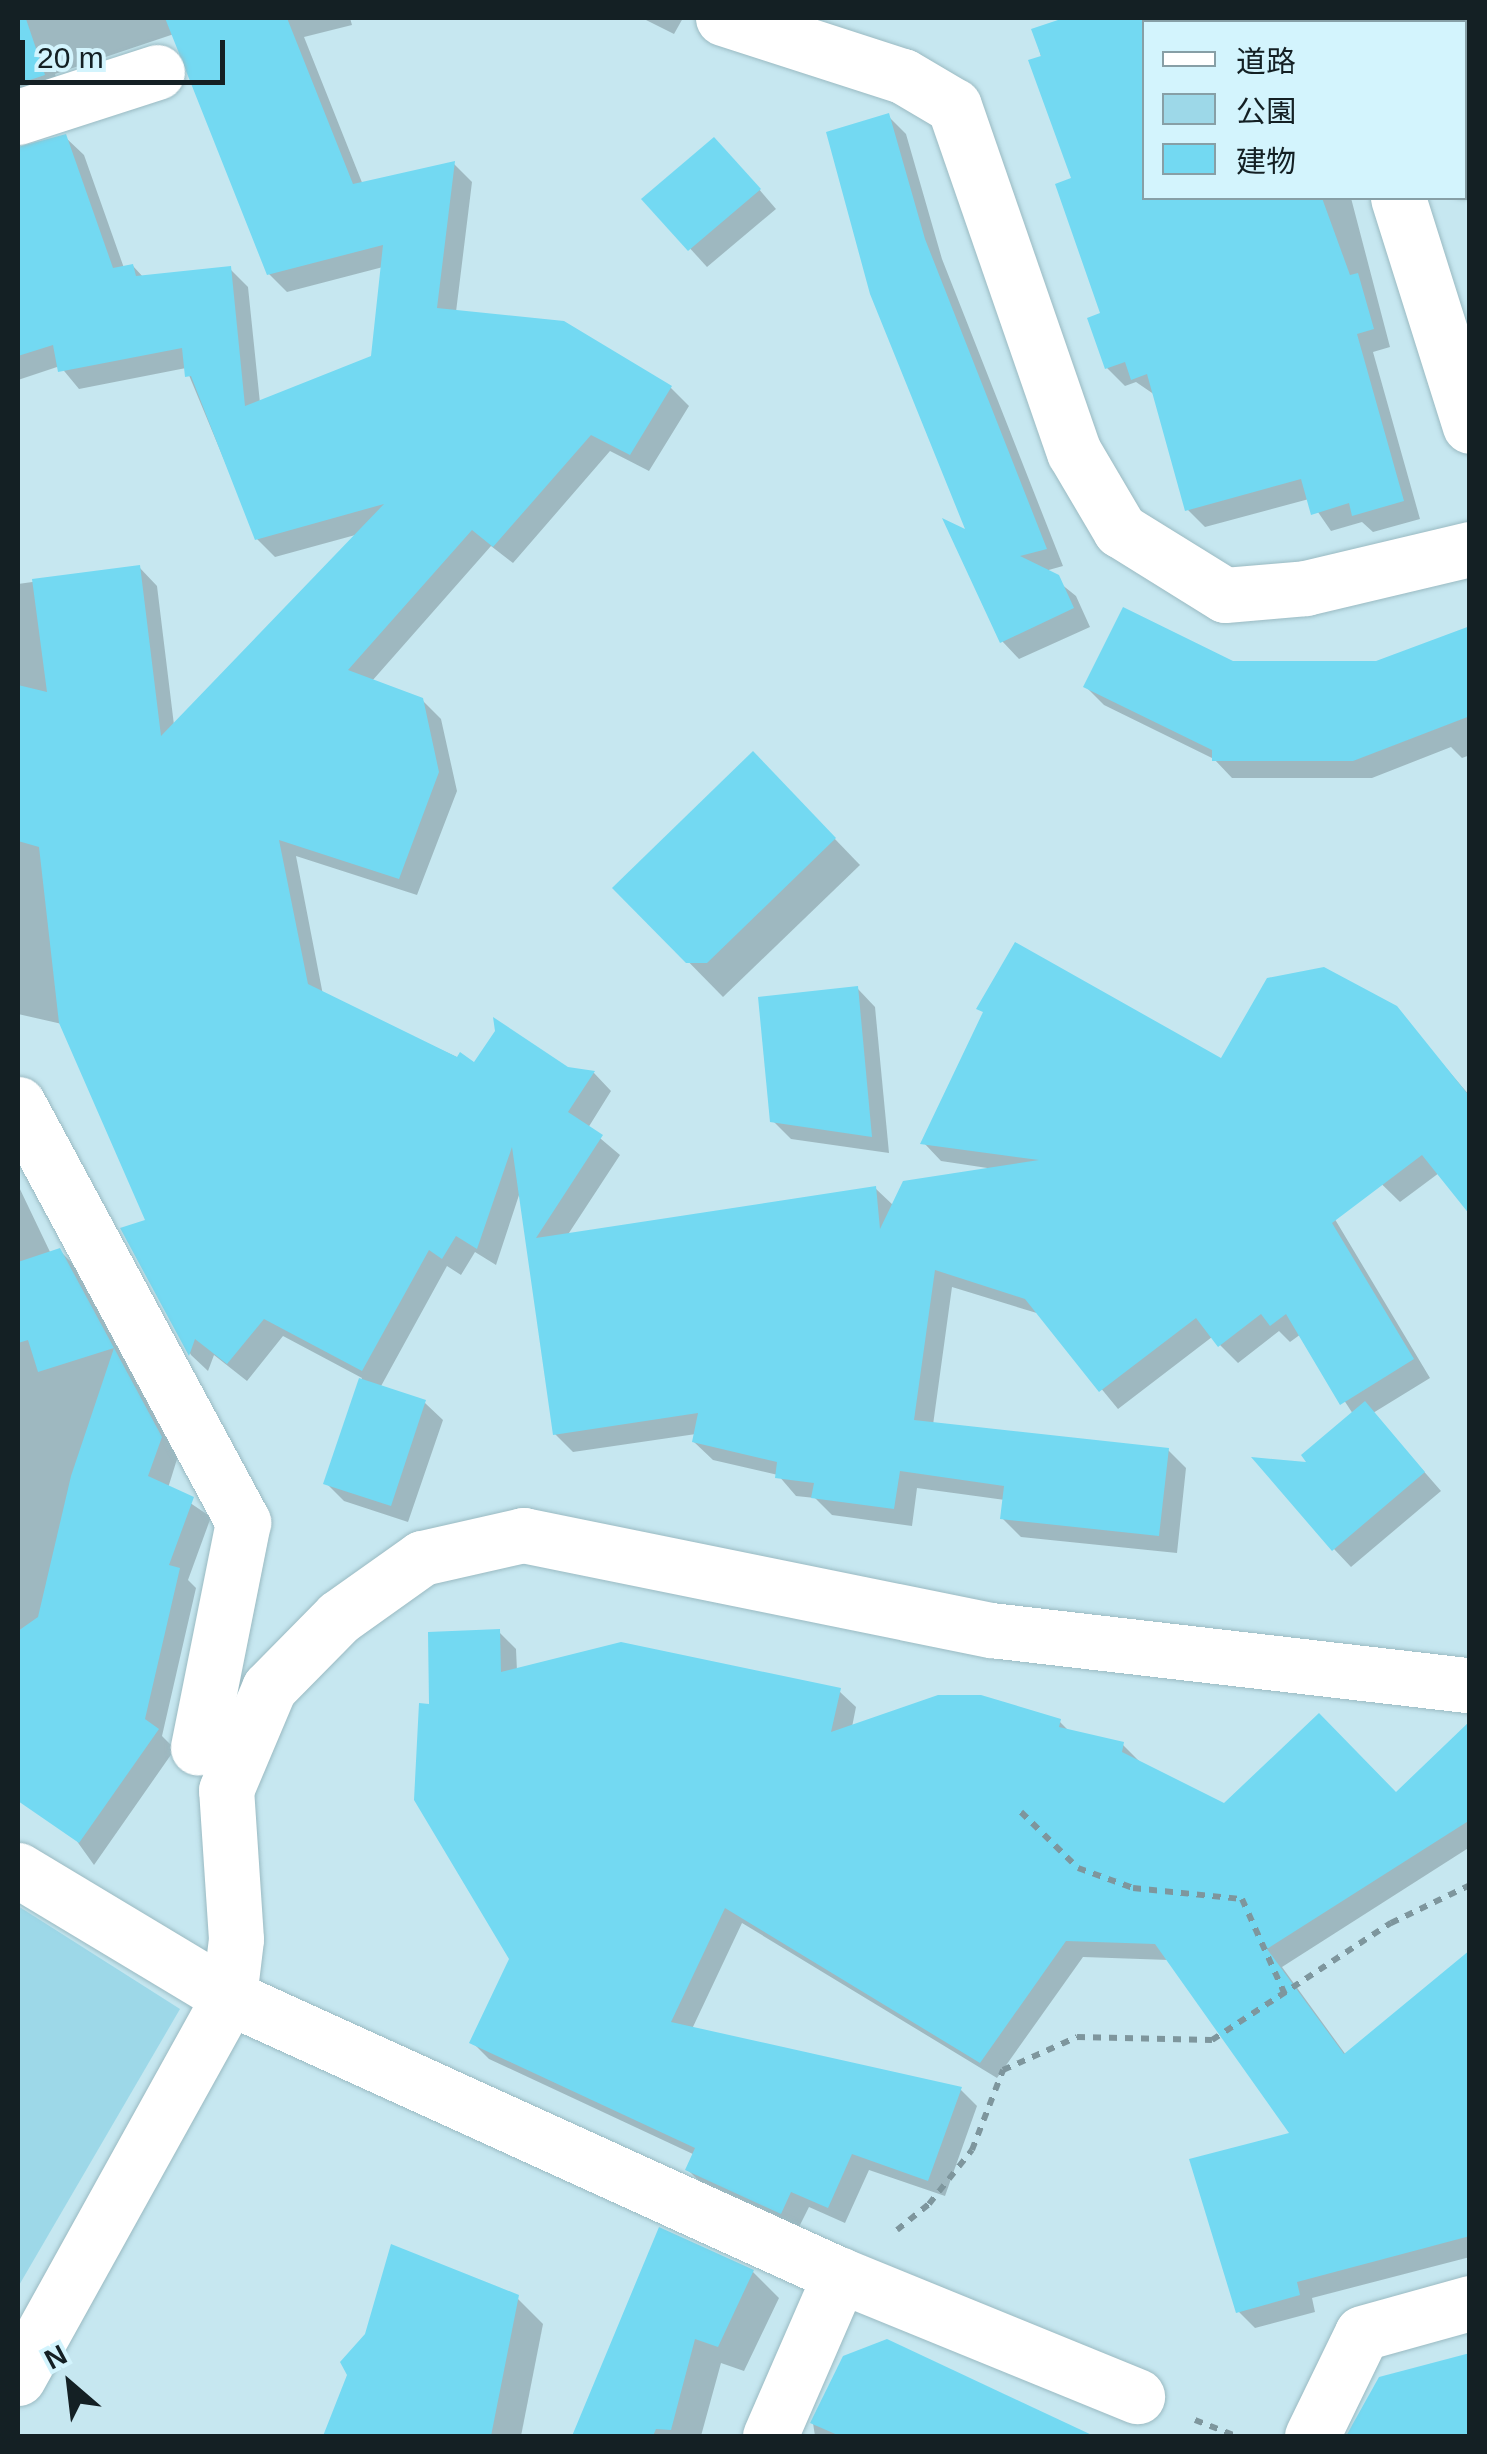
<!DOCTYPE html>
<meta charset="utf-8">
<style>
body{margin:0}
#map{position:relative;width:1487px;height:2454px;overflow:hidden;background:#c6e7f0;font-family:Arial,"Noto Sans JP",sans-serif}
div>[style]{position:absolute}
[style*='--x']{left:calc(var(--x)*1px);top:calc(var(--y)*1px);width:calc(var(--w)*1px);rotate:calc(var(--a)*1deg)}
.green>*{inset:0;background:#9dd8e8}
.shadow>*{inset:0;background:#0003}
.building>*{inset:0;background:#73d9f2}
.path>*{height:6px;margin-top:-3px;transform-origin:0;background:repeating-linear-gradient(90deg,#7e969d 0 8px,transparent 0 16px)}
.roads{filter:drop-shadow(0 0 2px #9abac2) drop-shadow(0 0 2px #9abac2)}
.street>*{height:55px;margin:-27.5px;padding:0 27.5px;transform-origin:27.5px;border-radius:27.5px;background:#fff}
.secondary>*{height:55px;margin:-27.5px;padding:0 27.5px;transform-origin:27.5px;border-radius:27.5px;background:#fff}
span{translate:-50% -50%;white-space:nowrap;text-align:center;line-height:1.15;-webkit-text-stroke:10px #d3f4fd;paint-order:stroke}
.frame{position:absolute;inset:0;border:20px solid #142024;pointer-events:none}
.legend{position:absolute;left:1142px;top:20px;width:325px;height:180px;box-sizing:border-box;background:#d3f4fd;border:2px solid #879fa6;margin:0;padding:12px 18px;list-style:none;font-size:30px;color:#142024}
.legend li{display:flex;align-items:center;gap:20px;height:50px}
.legend b{width:50px;border:2px solid #879fa6}
.north{position:absolute;left:20px;top:2334px;width:100px;height:100px;-webkit-text-stroke:8px #d3f4fd;paint-order:stroke;rotate:332deg;font-size:28px;font-weight:700;line-height:40px;text-align:center;color:#142024}
.north::after{content:'';display:block;margin:auto;width:35px;height:45px;background:#142024;clip-path:polygon(50% 0,100% 100%,50% 72%,0 100%)}
.scale{position:absolute;left:20px;top:40px;width:205px;height:45px;box-sizing:border-box;border:5px solid #142024;border-top:0;padding-left:12px;font-size:30px;line-height:35px;white-space:nowrap;color:#142024;-webkit-text-stroke:8px #d3f4fd;paint-order:stroke}
</style>
<div id="map">
<div class="green">
<i style="clip-path:polygon(18px 1906px,180px 2009px,18px 2287px)"></i>
</div>
<div class="shadow">
<i style="clip-path:polygon(18px 18px,350px 18px,352px 25px,304px 37px,363px 185px,454px 164px,472px 182px,456px 312px,671px 388px,689px 406px,649px 471px,610px 451px,513px 563px,491px 546px,372px 681px,422px 700px,441px 719px,457px 791px,417px 895px,296px 856px,323px 995px,474px 1065px,594px 1073px,611px 1091px,588px 1128px,620px 1155px,567px 1236px,875px 1188px,894px 1206px,994px 1169px,941px 1161px,924px 1143px,1260px 1094px,1430px 1378px,1373px 1413px,1441px 1491px,1351px 1567px,1334px 1549px,1312px 1466px,1353px 1414px,1301px 1334px,1290px 1342px,1279px 1331px,1238px 1363px,1212px 1337px,1118px 1409px,1040px 1314px,952px 1287px,933px 1425px,1168px 1450px,1186px 1468px,1177px 1553px,1021px 1537px,1003px 1519px,1005px 1500px,917px 1488px,912px 1526px,832px 1515px,815px 1498px,796px 1496px,778px 1475px,713px 1460px,694px 1442px,696px 1434px,573px 1452px,555px 1434px,520px 1192px,496px 1265px,475px 1252px,461px 1275px,447px 1266px,380px 1388px,425px 1403px,443px 1420px,408px 1522px,344px 1501px,326px 1483px,362px 1378px,283px 1336px,247px 1381px,214px 1355px,208px 1371px,191px 1355px,124px 1230px,148px 1222px,62px 1024px,18px 1014px,18px 584px,139px 567px,157px 586px,174px 725px,359px 534px,275px 557px,257px 539px,186px 368px,79px 389px,60px 366px,18px 380px,18px 149px,65px 137px,84px 155px,124px 268px,133px 266px,144px 278px,230px 269px,248px 287px,260px 403px,374px 358px,383px 267px,287px 292px,269px 274px,174px 34px,55px 74px,62px 94px,18px 112px)"></i>
<i style="clip-path:polygon(642px 18px,683px 18px,674px 34px)"></i>
<i style="clip-path:polygon(1072px 18px,1128px 18px,1133px 24px,1153px 18px,1470px 18px,1464px 67px,1464px 22px,1144px 22px,1144px 198px,1351px 198px,1390px 347px,1373px 352px,1420px 519px,1373px 532px,1362px 522px,1331px 531px,1309px 499px,1205px 527px,1187px 509px,1155px 395px,1136px 382px,1125px 386px,1107px 368px,1104px 314px,1075px 180px,1034px 31px)"></i>
<i style="clip-path:polygon(888px 116px,906px 134px,942px 259px,1063px 566px,1045px 571px,1076px 596px,1090px 627px,1019px 659px,1002px 641px,970px 534px)"></i>
<i style="clip-path:polygon(732px 158px,776px 209px,707px 267px,645px 199px)"></i>
<i style="clip-path:polygon(1470px 630px,1470px 755px,1462px 758px,1451px 747px,1372px 778px,1232px 778px,1214px 759px,1104px 705px,1086px 687px,1233px 664px,1377px 664px)"></i>
<i style="clip-path:polygon(778px 780px,860px 865px,723px 997px,616px 888px)"></i>
<i style="clip-path:polygon(858px 989px,875px 1007px,889px 1153px,791px 1139px,773px 1121px)"></i>
<i style="clip-path:polygon(1395px 1008px,1470px 1096px,1439px 1173px,1400px 1202px,1234px 1040px)"></i>
<i style="clip-path:polygon(18px 1185px,51px 1254px,60px 1251px,78px 1269px,178px 1456px,168px 1488px,211px 1517px,188px 1580px,196px 1588px,162px 1736px,175px 1749px,94px 1865px,18px 1759px)"></i>
<i style="clip-path:polygon(499px 1632px,516px 1649px,517px 1671px,839px 1691px,856px 1707px,852px 1727px,1060px 1722px,1070px 1732px,1123px 1745px,1140px 1762px,1224px 1806px,1396px 1795px,1470px 1745px,1470px 1847px,1282px 1967px,1346px 2055px,1470px 1953px,1470px 2257px,1312px 2298px,1315px 2312px,1255px 2328px,1238px 2311px,1293px 2134px,1169px 1960px,1083px 1957px,997px 2078px,742px 1923px,692px 2029px,960px 2089px,977px 2106px,945px 2196px,869px 2170px,845px 2223px,809px 2207px,798px 2229px,705px 2187px,688px 2170px,695px 2155px,489px 2059px,472px 2042px,512px 1959px,431px 1706px)"></i>
<i style="clip-path:polygon(661px 2230px,753px 2272px,779px 2298px,744px 2371px,721px 2363px,701px 2436px,575px 2436px)"></i>
<i style="clip-path:polygon(517px 2298px,543px 2324px,521px 2436px,326px 2436px,350px 2375px)"></i>
<i style="clip-path:polygon(1470px 2356px,1470px 2436px,1351px 2436px,1354px 2427px)"></i>
<i style="clip-path:polygon(1054px 2421px,1069px 2436px,815px 2436px,813px 2423px)"></i>
</div>
<div class="building">
<i style="clip-path:polygon(165px 18px,287px 18px,353px 184px,455px 161px,437px 308px,564px 321px,672px 386px,630px 455px,591px 435px,493px 547px,472px 530px,348px 670px,423px 698px,439px 772px,399px 879px,279px 840px,308px 984px,457px 1057px,460px 1052px,474px 1062px,495px 1031px,493px 1017px,568px 1067px,595px 1071px,568px 1112px,603px 1135px,536px 1238px,876px 1186px,880px 1229px,903px 1181px,1039px 1160px,920px 1144px,983px 1012px,976px 1009px,1015px 942px,1221px 1058px,1267px 978px,1324px 967px,1397px 1006px,1470px 1097px,1470px 1215px,1422px 1155px,1332px 1223px,1414px 1359px,1340px 1405px,1286px 1314px,1270px 1326px,1261px 1314px,1218px 1347px,1196px 1318px,1099px 1392px,1025px 1299px,935px 1270px,914px 1420px,1169px 1448px,1159px 1536px,1000px 1519px,1004px 1486px,900px 1471px,894px 1509px,811px 1498px,814px 1483px,775px 1478px,777px 1462px,692px 1442px,698px 1413px,553px 1435px,512px 1147px,477px 1249px,456px 1236px,442px 1259px,429px 1250px,362px 1371px,264px 1319px,227px 1364px,195px 1339px,189px 1356px,120px 1228px,145px 1220px,59px 1023px,39px 847px,18px 841px,18px 685px,47px 692px,32px 579px,140px 565px,161px 736px,384px 504px,255px 540px,191px 376px,185px 377px,182px 348px,58px 372px,53px 345px,18px 356px,18px 147px,66px 134px,113px 268px,133px 264px,136px 276px,231px 266px,245px 406px,371px 356px,383px 245px,267px 275px)"></i>
<i style="clip-path:polygon(1064px 18px,1144px 18px,1144px 198px,1322px 198px,1350px 275px,1358px 273px,1374px 329px,1357px 334px,1404px 501px,1352px 516px,1349px 503px,1311px 515px,1301px 479px,1185px 511px,1147px 374px,1131px 380px,1125px 362px,1105px 369px,1087px 318px,1100px 313px,1055px 184px,1071px 178px,1028px 60px,1041px 56px,1031px 29px)"></i>
<i style="clip-path:polygon(26px 19px,45px 75px,18px 84px,18px 20px)"></i>
<i style="clip-path:polygon(889px 113px,925px 239px,1047px 549px,1020px 556px,1059px 575px,1074px 608px,1000px 643px,942px 518px,965px 529px,870px 294px,826px 132px)"></i>
<i style="clip-path:polygon(714px 137px,761px 189px,688px 251px,641px 199px)"></i>
<i style="clip-path:polygon(1123px 607px,1233px 661px,1376px 661px,1470px 626px,1470px 716px,1353px 761px,1212px 761px,1212px 750px,1083px 687px)"></i>
<i style="clip-path:polygon(753px 751px,836px 838px,707px 963px,686px 963px,612px 888px)"></i>
<i style="clip-path:polygon(858px 986px,872px 1137px,770px 1122px,758px 997px)"></i>
<i style="clip-path:polygon(60px 1248px,114px 1348px,38px 1372px,28px 1340px,18px 1343px,18px 1262px)"></i>
<i style="clip-path:polygon(114px 1348px,162px 1437px,148px 1476px,194px 1497px,169px 1565px,180px 1568px,145px 1719px,159px 1729px,79px 1843px,18px 1801px,18px 1631px,38px 1617px,71px 1476px)"></i>
<i style="clip-path:polygon(359px 1378px,426px 1400px,391px 1506px,323px 1484px)"></i>
<i style="clip-path:polygon(1365px 1401px,1425px 1472px,1332px 1551px,1251px 1457px,1306px 1462px,1301px 1455px)"></i>
<i style="clip-path:polygon(500px 1629px,501px 1672px,621px 1642px,841px 1688px,831px 1732px,938px 1695px,981px 1695px,1061px 1719px,1059px 1727px,1124px 1742px,1122px 1752px,1224px 1803px,1319px 1713px,1396px 1792px,1470px 1721px,1470px 1820px,1267px 1949px,1344px 2054px,1470px 1950px,1470px 2236px,1297px 2282px,1300px 2295px,1236px 2313px,1189px 2159px,1289px 2133px,1155px 1944px,1066px 1941px,980px 2063px,725px 1908px,671px 2022px,962px 2087px,928px 2181px,852px 2154px,828px 2208px,791px 2192px,781px 2214px,685px 2170px,695px 2148px,469px 2043px,509px 1959px,414px 1800px,419px 1703px,429px 1704px,428px 1632px)"></i>
<i style="clip-path:polygon(659px 2227px,754px 2270px,718px 2347px,695px 2339px,671px 2430px,656px 2429px,653px 2436px,572px 2436px)"></i>
<i style="clip-path:polygon(391px 2244px,519px 2295px,491px 2436px,323px 2436px,347px 2375px,340px 2362px,365px 2334px)"></i>
<i style="clip-path:polygon(887px 2339px,1094px 2436px,840px 2436px,810px 2423px,843px 2356px)"></i>
<i style="clip-path:polygon(1470px 2353px,1470px 2436px,1346px 2436px,1379px 2377px)"></i>
</div>
<div class="path">
<i style="--x:1021;--y:1812;--w:80;--a:44.5"></i>
<i style="--x:1078;--y:1868;--w:59;--a:20"></i>
<i style="--x:1133;--y:1888;--w:110;--a:5.8"></i>
<i style="--x:1242;--y:1899;--w:107;--a:65.8"></i>
<i style="--x:897;--y:2230;--w:41;--a:-39.1"></i>
<i style="--x:929;--y:2204;--w:69;--a:-51.5"></i>
<i style="--x:972;--y:2150;--w:86;--a:-68.8"></i>
<i style="--x:1003;--y:2070;--w:81;--a:-24"></i>
<i style="--x:1077;--y:2037;--w:135;--a:1.3"></i>
<i style="--x:1212;--y:2040;--w:214;--a:-33.2"></i>
<i style="--x:1391;--y:1923;--w:88;--a:-25.7"></i>
<i style="--x:1195;--y:2420;--w:44;--a:21.3"></i>
</div>
<div class="roads">
<div class="street">
<i style="--x:723;--y:18;--w:189;--a:17.9"></i>
<i style="--x:903;--y:76;--w:59;--a:30.5"></i>
<i style="--x:954;--y:106;--w:366;--a:70.9"></i>
<i style="--x:1074;--y:452;--w:91;--a:59.5"></i>
<i style="--x:1120;--y:530;--w:123;--a:31.8"></i>
<i style="--x:1225;--y:595;--w:81;--a:-4.9"></i>
<i style="--x:1306;--y:588;--w:169;--a:-13.4"></i>
<i style="--x:18;--y:117;--w:146;--a:-17.9"></i>
<i style="--x:1464;--y:170;--w:6;--a:-9"></i>
<i style="--x:1398;--y:198;--w:239;--a:72.5"></i>
<i style="--x:18;--y:1104;--w:475;--a:61.7"></i>
<i style="--x:243;--y:1522;--w:230;--a:101.3"></i>
<i style="--x:18;--y:1870;--w:246;--a:31"></i>
<i style="--x:229;--y:1997;--w:671;--a:24.47"></i>
<i style="--x:840;--y:2275;--w:321;--a:22.2"></i>
<i style="--x:770;--y:2436;--w:176;--a:-66.5"></i>
<i style="--x:1312;--y:2436;--w:114;--a:-64.1"></i>
<i style="--x:1362;--y:2333;--w:112;--a:-15.5"></i>
</div>
<div class="secondary">
<i style="--x:18;--y:2378;--w:436;--a:-61"></i>
<i style="--x:229;--y:1997;--w:58;--a:-83.1"></i>
<i style="--x:236;--y:1939;--w:149;--a:-93.8"></i>
<i style="--x:226;--y:1790;--w:111;--a:-67.1"></i>
<i style="--x:269;--y:1688;--w:100;--a:-45.4"></i>
<i style="--x:339;--y:1617;--w:102;--a:-35.4"></i>
<i style="--x:422;--y:1558;--w:104;--a:-12.8"></i>
<i style="--x:523;--y:1535;--w:478;--a:11.5"></i>
<i style="--x:991;--y:1630;--w:482;--a:6.6"></i>
</div>
</div>
<div class="frame"></div>
<ul class="legend">
<li><b style="height:12px;background:#fff"></b>道路</li>
<li><b style="height:28px;background:#9dd8e8"></b>公園</li>
<li><b style="height:28px;background:#73d9f2"></b>建物</li>
</ul>
<div class="north">N</div>
<div class="scale">20 m</div>
</div>
